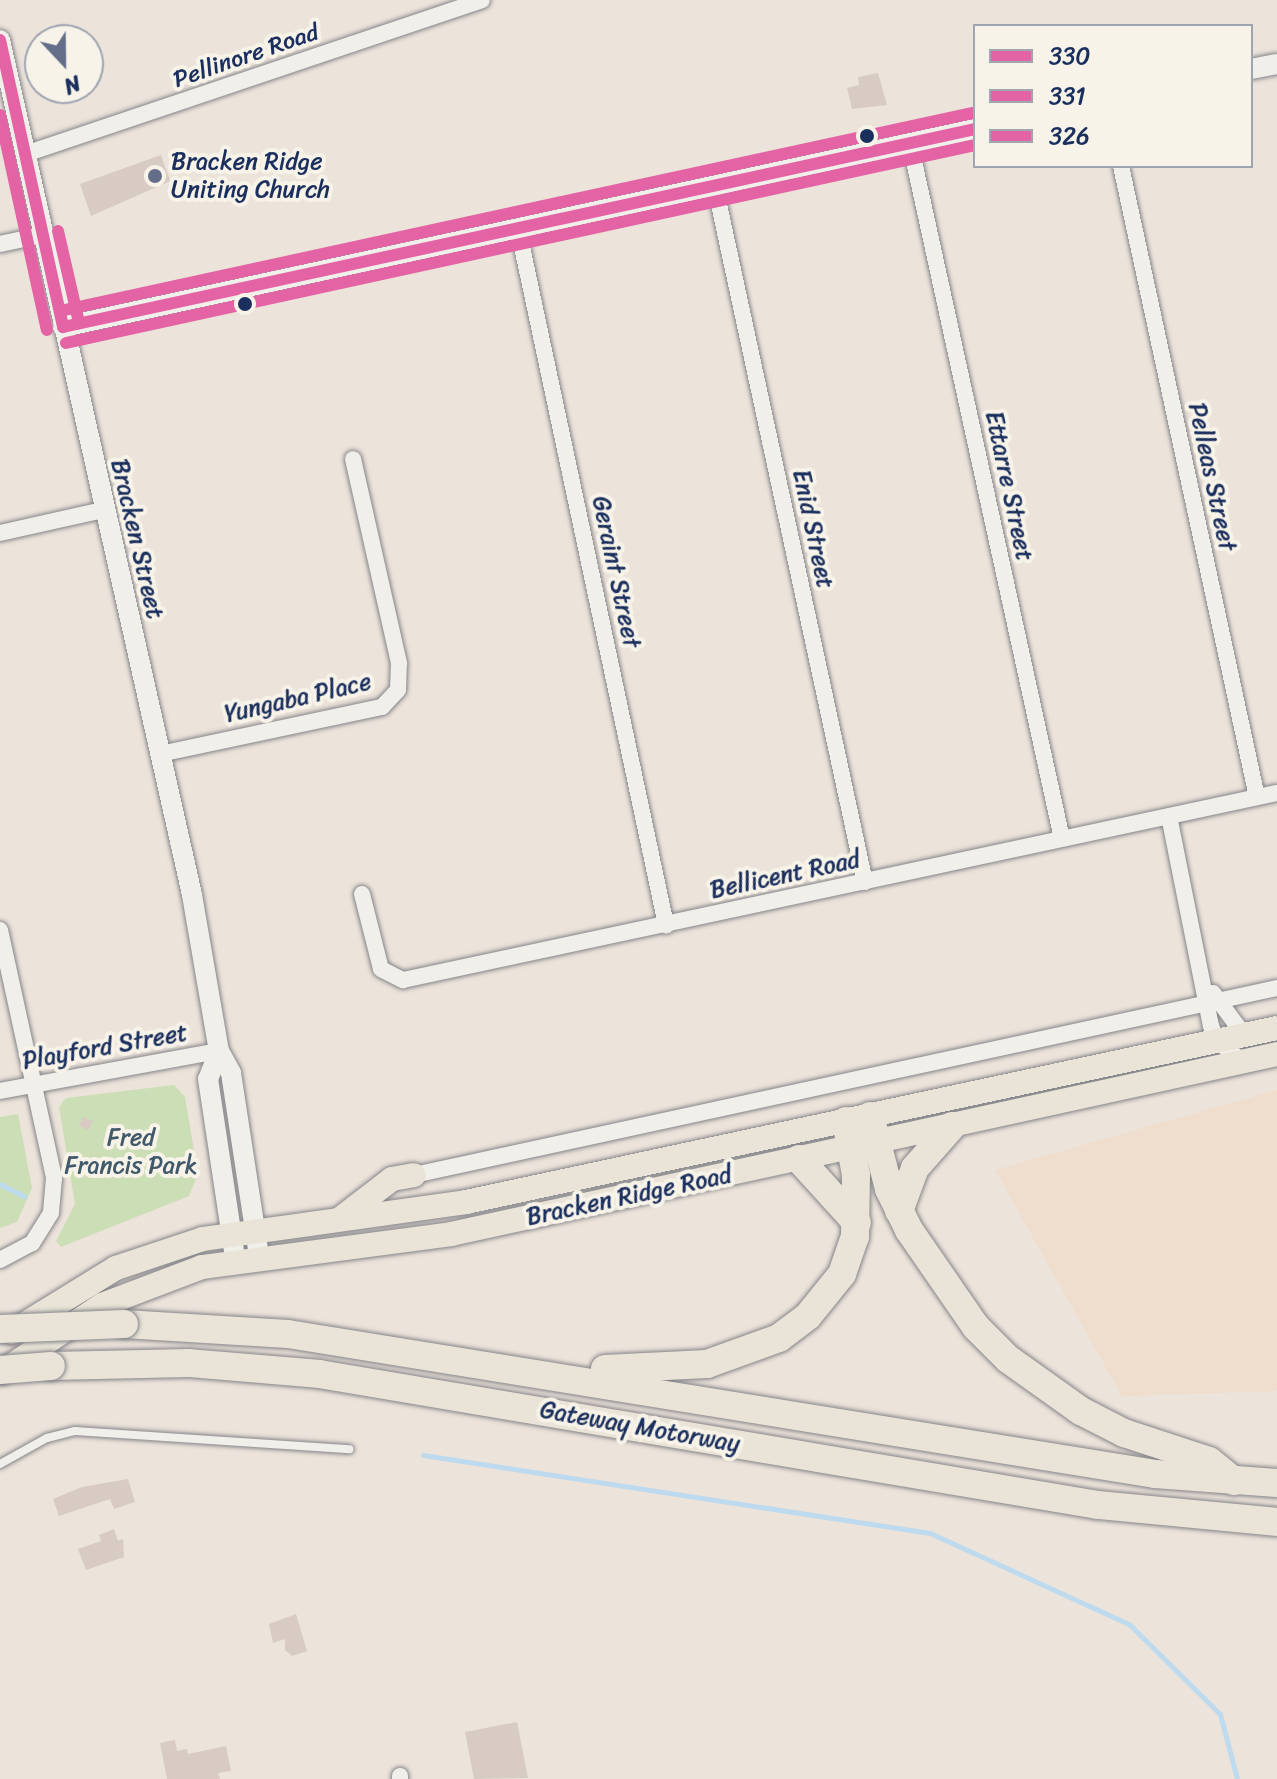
<!DOCTYPE html>
<style>
body{margin:0}
#map{position:relative;width:1277px;height:1779px;overflow:hidden;background:#ece3da;font-family:Sriracha,sans-serif}
div>[style]{position:absolute}
[style*='--x']{left:calc(var(--x)*1px);top:calc(var(--y)*1px);width:calc(var(--w)*1px);rotate:calc(var(--a)*1deg)}
.built>*{inset:0;background:#efdecd}
.green>*{inset:0;background:#ccdeb6}
.stream>*{height:5px;margin:-2.5px;padding:0 2.5px;transform-origin:2.5px;border-radius:2.5px;background:#bedaee}
.building>*{inset:0;background:#d7cbc3}
.roads{filter:drop-shadow(0 0 2px #85858a) drop-shadow(0 0 2px #85858a)}
.service>*{height:8px;margin:-4px;padding:0 4px;transform-origin:4px;border-radius:4px;background:#f1efea}
.minor>*{height:16px;margin:-8px;padding:0 8px;transform-origin:8px;border-radius:8px;background:#f1efea}
.tertiary>*{height:20px;margin:-10px;padding:0 10px;transform-origin:10px;border-radius:10px;background:#f1efea}
.primary>*{height:24px;margin:-12px;padding:0 12px;transform-origin:12px;border-radius:12px;background:#e9e4d7}
.motorway>*{height:28px;margin:-14px;padding:0 14px;transform-origin:14px;border-radius:14px;background:#e9e4d7}
.bridges{filter:drop-shadow(0 0 2px #85858a) drop-shadow(0 0 2px #85858a)}
.motorway-bridge>*{height:28px;margin:-14px;padding:0 14px;transform-origin:14px;border-radius:14px;background:#e9e4d7}
.bus-1>*{height:12px;margin:-6px;padding:0 6px;transform-origin:6px;border-radius:6px;background:#e463a4}
.bus-2>*{height:12px;margin:-6px;padding:0 6px;transform-origin:6px;border-radius:6px;background:#e463a4}
.bus-3>*{height:12px;margin:-6px;padding:0 6px;transform-origin:6px;border-radius:6px;background:#e463a4}
.dots>*{width:22px;height:22px;translate:-50% -50%;box-sizing:border-box;border:4px solid #f7f3e8;border-radius:50%}
span{translate:-50% -50%;white-space:nowrap;text-align:center;line-height:1.15;-webkit-text-stroke:8px #f7f3e8;paint-order:stroke}
.street-label{font-size:24px;color:#1b2f5e}
.poi-label{font-size:24px;color:#1b2f5e}
.left{translate:0 -50%;text-align:left}
.park-label{font-size:24px;color:#405a6c}
.legend{position:absolute;left:973px;top:24px;width:280px;height:144px;box-sizing:border-box;background:#f7f3e8;border:2px solid #9fa5b1;margin:0;padding:10px 14px;list-style:none;font-size:24px;color:#1b2f5e}
.legend li{display:flex;align-items:center;gap:16px;height:40px}
.legend b{width:40px;border:2px solid #9fa5b1}
.north{position:absolute;left:24px;top:24px;width:80px;height:80px;box-sizing:border-box;background:#f7f3e8;border:2px solid #9fa5b1;border-radius:50%;rotate:158deg;font-size:22px;font-weight:700;line-height:32px;text-align:center;color:#1b2f5e}
.north::after{content:'';display:block;margin:auto;width:28px;height:36px;background:#646e89;clip-path:polygon(50% 0,100% 100%,50% 72%,0 100%)}
</style>
<div id="map">
<div class="built">
<i style="clip-path:polygon(1277px 1090px,1277px 1391px,1122px 1396px,995px 1170px)"></i>
</div>
<div class="green">
<i style="clip-path:polygon(174px 1085px,185px 1097px,198px 1174px,189px 1196px,61px 1247px,56px 1241px,75px 1204px,59px 1107px,66px 1098px)"></i>
<i style="clip-path:polygon(18px 1114px,32px 1188px,17px 1222px,0 1228px,0 1117px)"></i>
</div>
<div class="stream">
<i style="--x:0;--y:1184;--w:27;--a:27"></i>
<i style="--x:423;--y:1455;--w:513;--a:8.75"></i>
<i style="--x:930;--y:1533;--w:219;--a:24.6"></i>
<i style="--x:1129;--y:1624;--w:128;--a:44.7"></i>
<i style="--x:1220;--y:1714;--w:67;--a:75.3"></i>
</div>
<div class="building">
<i style="clip-path:polygon(878px 73px,887px 105px,852px 109px,847px 88px,859px 85px,858px 77px)"></i>
<i style="clip-path:polygon(161px 155px,170px 181px,91px 216px,80px 184px)"></i>
<i style="clip-path:polygon(83px 1117px,93px 1121px,88px 1130px,79px 1126px)"></i>
<i style="clip-path:polygon(128px 1479px,135px 1502px,114px 1509px,110px 1499px,59px 1516px,53px 1499px,82px 1487px)"></i>
<i style="clip-path:polygon(114px 1529px,118px 1541px,123px 1539px,124px 1557px,86px 1570px,78px 1549px,101px 1541px,99px 1535px)"></i>
<i style="clip-path:polygon(296px 1614px,307px 1651px,292px 1656px,285px 1650px,285px 1639px,273px 1643px,269px 1624px)"></i>
<i style="clip-path:polygon(517px 1722px,528px 1778px,474px 1779px,465px 1732px)"></i>
<i style="clip-path:polygon(175px 1740px,177px 1751px,187px 1749px,188px 1754px,226px 1746px,231px 1771px,218px 1773px,220px 1779px,167px 1779px,160px 1743px)"></i>
</div>
<div class="roads">
<div class="service">
<i style="--x:0;--y:1464;--w:54;--a:-29"></i>
<i style="--x:47;--y:1438;--w:29;--a:-14"></i>
<i style="--x:75;--y:1431;--w:275;--a:3.8"></i>
</div>
<div class="minor">
<i style="--x:910;--y:143;--w:712;--a:77.68"></i>
<i style="--x:25;--y:154;--w:482;--a:-18.6"></i>
<i style="--x:1121;--y:166;--w:645;--a:77.84"></i>
<i style="--x:715;--y:186;--w:712;--a:77.84"></i>
<i style="--x:518;--y:228;--w:713;--a:78.01"></i>
<i style="--x:0;--y:244;--w:43;--a:-12.1"></i>
<i style="--x:0;--y:533;--w:106;--a:-12.6"></i>
<i style="--x:160;--y:754;--w:227;--a:-12"></i>
<i style="--x:382;--y:707;--w:23;--a:-47"></i>
<i style="--x:398;--y:690;--w:27;--a:-88"></i>
<i style="--x:399;--y:663;--w:209;--a:-102.7"></i>
<i style="--x:1169;--y:816;--w:214;--a:78.7"></i>
<i style="--x:1211;--y:1026;--w:16;--a:68"></i>
<i style="--x:1217;--y:1041;--w:34;--a:38"></i>
<i style="--x:362;--y:894;--w:77;--a:75.8"></i>
<i style="--x:381;--y:969;--w:25;--a:27"></i>
<i style="--x:403;--y:980;--w:894;--a:-12.08"></i>
<i style="--x:0;--y:930;--w:254;--a:77.7"></i>
<i style="--x:54;--y:1178;--w:35;--a:95"></i>
<i style="--x:51;--y:1213;--w:36;--a:122"></i>
<i style="--x:32;--y:1243;--w:36;--a:152"></i>
<i style="--x:1213;--y:993;--w:52;--a:53.6"></i>
<i style="--x:0;--y:1091;--w:223;--a:-10.4"></i>
<i style="--x:414;--y:1175;--w:883;--a:-12.23"></i>
<i style="--x:400;--y:1776;--w:3;--a:90"></i>
</div>
<div class="tertiary">
<i style="--x:0;--y:40;--w:876;--a:77.34"></i>
<i style="--x:192;--y:895;--w:158;--a:80.2"></i>
<i style="--x:219;--y:1051;--w:25;--a:61"></i>
<i style="--x:231;--y:1073;--w:186;--a:81.3"></i>
<i style="--x:1251;--y:69;--w:26;--a:-11"></i>
<i style="--x:63;--y:327;--w:933;--a:-12.25"></i>
<i style="--x:219;--y:1051;--w:30;--a:111"></i>
<i style="--x:208;--y:1079;--w:174;--a:81.4"></i>
</div>
<div class="primary">
<i style="--x:340;--y:1219;--w:66;--a:-37.6"></i>
<i style="--x:392;--y:1179;--w:22;--a:-10"></i>
<i style="--x:12;--y:1332;--w:122;--a:-31.6"></i>
<i style="--x:116;--y:1268;--w:92;--a:-18.4"></i>
<i style="--x:203;--y:1239;--w:266;--a:-8"></i>
<i style="--x:466;--y:1202;--w:829;--a:-12.11"></i>
<i style="--x:2;--y:1372;--w:120;--a:-33.8"></i>
<i style="--x:102;--y:1305;--w:107;--a:-20.8"></i>
<i style="--x:202;--y:1267;--w:251;--a:-7.5"></i>
<i style="--x:451;--y:1234;--w:845;--a:-12.29"></i>
</div>
<div class="motorway">
<i style="--x:870;--y:1116;--w:75;--a:75.4"></i>
<i style="--x:889;--y:1189;--w:46;--a:64"></i>
<i style="--x:909;--y:1230;--w:118;--a:55.4"></i>
<i style="--x:976;--y:1327;--w:45;--a:45"></i>
<i style="--x:1008;--y:1359;--w:90;--a:35.5"></i>
<i style="--x:1081;--y:1411;--w:48;--a:27.1"></i>
<i style="--x:1124;--y:1433;--w:89;--a:18.2"></i>
<i style="--x:1209;--y:1461;--w:32;--a:39"></i>
<i style="--x:799;--y:1159;--w:86;--a:47.8"></i>
<i style="--x:899;--y:1211;--w:46;--a:-69.6"></i>
<i style="--x:915;--y:1168;--w:56;--a:-48.6"></i>
<i style="--x:124;--y:1324;--w:164;--a:3.5"></i>
<i style="--x:288;--y:1334;--w:878;--a:9.17"></i>
<i style="--x:1155;--y:1474;--w:122;--a:4.2"></i>
<i style="--x:51;--y:1366;--w:138;--a:-1.2"></i>
<i style="--x:189;--y:1363;--w:130;--a:4.8"></i>
<i style="--x:319;--y:1374;--w:790;--a:9.55"></i>
<i style="--x:1098;--y:1505;--w:180;--a:5.4"></i>
<i style="--x:605;--y:1369;--w:102;--a:-2.8"></i>
<i style="--x:707;--y:1364;--w:77;--a:-19.9"></i>
<i style="--x:779;--y:1338;--w:36;--a:-37"></i>
<i style="--x:808;--y:1316;--w:54;--a:-51"></i>
<i style="--x:842;--y:1274;--w:39;--a:-71"></i>
<i style="--x:855;--y:1237;--w:62;--a:-89.1"></i>
<i style="--x:856;--y:1175;--w:55;--a:-100.5"></i>
</div>
</div>
<div class="bridges">
<div class="motorway-bridge">
<i style="--x:0;--y:1329;--w:124;--a:-2.3"></i>
<i style="--x:0;--y:1370;--w:51;--a:-4.5"></i>
</div>
</div>
<div class="bus-1">
<i style="--x:0;--y:40;--w:294;--a:77.6"></i>
<i style="--x:63;--y:327;--w:933;--a:-12.25"></i>
</div>
<div class="bus-2">
<i style="--x:0;--y:115;--w:220;--a:77.7"></i>
<i style="--x:66;--y:343;--w:930;--a:-12.29"></i>
</div>
<div class="bus-3">
<i style="--x:58;--y:231;--w:94;--a:77.1"></i>
<i style="--x:60;--y:311;--w:933;--a:-12.25"></i>
</div>
<div class="dots">
<i style="left:867px;top:136px;background:#1b2f5e"></i>
<i style="left:155px;top:176px;background:#646e89"></i>
<i style="left:245px;top:304px;background:#1b2f5e"></i>
</div>
<div class="street-label">
<span style="left:246px;top:56px;rotate:-19deg">Pellinore Road</span>
<span style="left:1212px;top:477px;rotate:78deg">Pelleas Street</span>
<span style="left:1009px;top:486px;rotate:78deg">Ettarre Street</span>
<span style="left:813px;top:529px;rotate:78deg">Enid Street</span>
<span style="left:137px;top:539px;rotate:77deg">Bracken Street</span>
<span style="left:616px;top:572px;rotate:78deg">Geraint Street</span>
<span style="left:298px;top:698px;rotate:-13deg">Yungaba Place</span>
<span style="left:785px;top:875px;rotate:-12deg">Bellicent Road</span>
<span style="left:105px;top:1047px;rotate:-10deg">Playford Street</span>
<span style="left:629px;top:1196px;rotate:-12deg">Bracken Ridge Road</span>
<span style="left:640px;top:1427px;rotate:10deg">Gateway Motorway</span>
</div>
<div class="poi-label">
<span class="left" style="left:171px;top:176px">Bracken Ridge<br>Uniting Church</span>
</div>
<div class="park-label">
<span style="left:131px;top:1152px">Fred<br>Francis Park</span>
</div>
<ul class="legend">
<li><b style="height:10px;background:#e463a4"></b>330</li>
<li><b style="height:10px;background:#e463a4"></b>331</li>
<li><b style="height:10px;background:#e463a4"></b>326</li>
</ul>
<div class="north">N</div>
</div>
